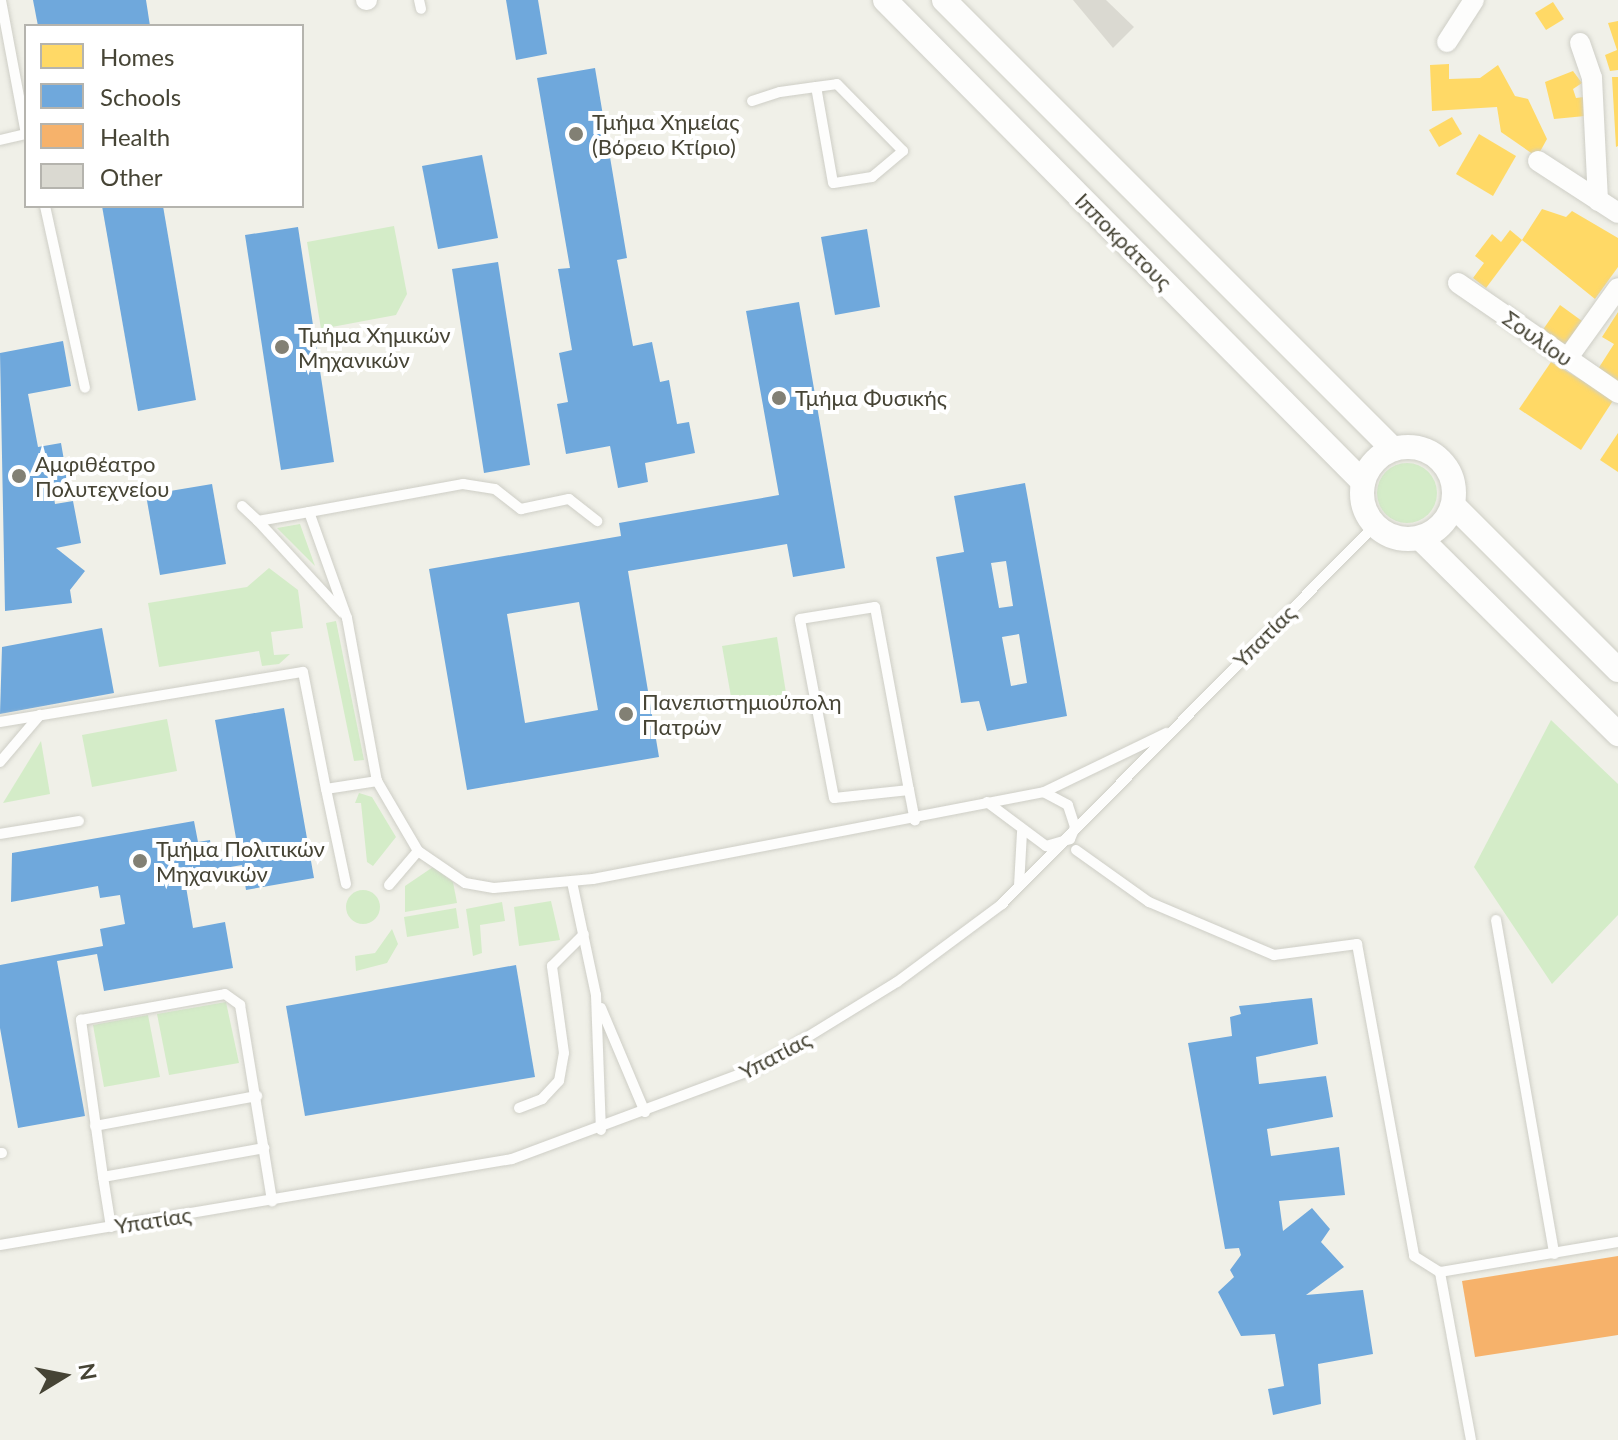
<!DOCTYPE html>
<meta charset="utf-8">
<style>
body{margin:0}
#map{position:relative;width:1618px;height:1440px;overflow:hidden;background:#f0f0e8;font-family:Lato,sans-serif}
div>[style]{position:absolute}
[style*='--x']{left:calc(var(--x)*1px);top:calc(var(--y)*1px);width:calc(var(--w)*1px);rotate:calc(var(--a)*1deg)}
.green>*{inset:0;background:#d4ecc8}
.round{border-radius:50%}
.homes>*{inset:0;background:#ffd966}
.schools>*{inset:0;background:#6fa8dc}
.health>*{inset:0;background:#f6b26b}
.building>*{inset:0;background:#dad9d1}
.roads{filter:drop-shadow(0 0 2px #cecec6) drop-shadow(0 0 2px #cecec6)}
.service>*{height:10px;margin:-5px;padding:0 5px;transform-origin:5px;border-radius:5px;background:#fdfdfc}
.minor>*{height:20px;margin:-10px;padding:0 10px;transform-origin:10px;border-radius:10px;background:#fdfdfc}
.tertiary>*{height:24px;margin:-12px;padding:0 12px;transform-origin:12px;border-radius:12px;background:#fdfdfc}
.tertiary>.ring{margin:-12px;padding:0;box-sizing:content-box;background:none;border:24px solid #fdfdfc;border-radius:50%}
.dots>*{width:22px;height:22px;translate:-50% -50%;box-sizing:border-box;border:4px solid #fff;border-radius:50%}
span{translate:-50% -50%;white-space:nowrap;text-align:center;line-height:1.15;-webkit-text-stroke:8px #fff;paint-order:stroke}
.poi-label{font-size:22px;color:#464435}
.left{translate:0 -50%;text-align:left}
.street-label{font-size:22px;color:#464435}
.legend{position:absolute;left:24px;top:24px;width:280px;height:184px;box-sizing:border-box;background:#fff;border:2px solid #b5b4ae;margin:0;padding:10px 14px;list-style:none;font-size:24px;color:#464435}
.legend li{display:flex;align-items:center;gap:16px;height:40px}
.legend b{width:40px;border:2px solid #b5b4ae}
.north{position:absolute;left:24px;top:1336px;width:80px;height:80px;-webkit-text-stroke:6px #fff;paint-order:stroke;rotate:80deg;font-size:22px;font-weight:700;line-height:32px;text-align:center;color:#464435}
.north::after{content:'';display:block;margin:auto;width:28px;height:36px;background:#464435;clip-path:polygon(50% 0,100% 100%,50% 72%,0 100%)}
</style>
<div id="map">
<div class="green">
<i style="clip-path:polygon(394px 226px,407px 294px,396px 315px,321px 329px,307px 242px)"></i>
<i class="round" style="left:1377px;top:463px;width:60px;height:60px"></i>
<i style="clip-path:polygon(300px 524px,315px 566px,277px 528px)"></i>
<i style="clip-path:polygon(269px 568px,298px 590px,303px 628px,271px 632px,274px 655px,290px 654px,279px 664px,262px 666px,259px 651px,159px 667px,148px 603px,247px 587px)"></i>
<i style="clip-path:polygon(336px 621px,364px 760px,354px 761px,326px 623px)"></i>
<i style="clip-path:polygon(777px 637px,787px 699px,733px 708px,722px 646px)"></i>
<i style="clip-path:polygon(167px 719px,177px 771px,92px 787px,82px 735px)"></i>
<i style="clip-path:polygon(1551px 720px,1618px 784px,1618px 915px,1552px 984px,1474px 867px)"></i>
<i style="clip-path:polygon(41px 741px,50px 794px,3px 803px)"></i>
<i style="clip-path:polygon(359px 793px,372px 797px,396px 837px,373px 866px,367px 862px,361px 803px,355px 803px)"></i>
<i style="clip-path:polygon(433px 867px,453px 882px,457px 903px,405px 912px,405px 886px)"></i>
<i class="round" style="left:346px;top:890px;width:34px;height:34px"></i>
<i style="clip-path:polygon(551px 901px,560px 940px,519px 946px,514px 907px)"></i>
<i style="clip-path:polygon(502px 902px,505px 921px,480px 925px,482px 953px,473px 956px,466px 909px)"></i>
<i style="clip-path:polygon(456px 908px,459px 928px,407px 937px,404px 917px)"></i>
<i style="clip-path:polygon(392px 929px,398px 944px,387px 963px,356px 971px,355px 956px,375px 953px)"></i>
<i style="clip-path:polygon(226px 1002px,239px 1063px,169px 1075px,157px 1014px)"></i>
<i style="clip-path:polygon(148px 1015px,160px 1077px,104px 1087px,93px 1025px)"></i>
</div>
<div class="homes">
<i style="clip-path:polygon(1553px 2px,1564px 19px,1546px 30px,1535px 13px)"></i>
<i style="clip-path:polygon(1618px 21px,1618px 70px,1610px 71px,1605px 55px,1617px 50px,1608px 23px)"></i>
<i style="clip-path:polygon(1449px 64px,1449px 79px,1480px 78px,1498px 65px,1515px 96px,1528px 99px,1547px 139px,1537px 157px,1501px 132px,1497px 107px,1432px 111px,1430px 65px)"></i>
<i style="clip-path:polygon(1573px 71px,1582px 83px,1573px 89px,1576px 98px,1584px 97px,1585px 116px,1554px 119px,1545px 82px)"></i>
<i style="clip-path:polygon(1612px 77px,1618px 77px,1618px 146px,1616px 147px)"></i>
<i style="clip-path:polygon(1452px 117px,1462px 134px,1439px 147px,1429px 130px)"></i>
<i style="clip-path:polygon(1479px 134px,1516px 156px,1493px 196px,1456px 174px)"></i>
<i style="clip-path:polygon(1542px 209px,1566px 217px,1572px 211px,1618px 238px,1618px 267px,1595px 299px,1522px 240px,1486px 288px,1473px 278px,1484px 263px,1475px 256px,1492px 234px,1501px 242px,1510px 230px,1522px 240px)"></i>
<i style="clip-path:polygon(1560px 305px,1582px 321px,1564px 346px,1542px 331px)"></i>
<i style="clip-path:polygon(1618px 312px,1618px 386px,1598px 369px,1614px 344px,1602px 337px)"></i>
<i style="clip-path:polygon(1551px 362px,1614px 399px,1581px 450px,1519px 409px)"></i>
<i style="clip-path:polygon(1618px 433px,1618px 472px,1600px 460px)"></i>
</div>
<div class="schools">
<i style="clip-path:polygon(33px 0,146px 0,150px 26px,38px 26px)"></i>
<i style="clip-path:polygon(506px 0,538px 0,547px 54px,516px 60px)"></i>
<i style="clip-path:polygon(595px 68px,627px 258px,617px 260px,633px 346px,652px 342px,660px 382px,669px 380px,677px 424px,689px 422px,695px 453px,645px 463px,648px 482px,618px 488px,610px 446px,566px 454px,557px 404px,568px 402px,559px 353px,572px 350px,558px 269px,570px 268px,537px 78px)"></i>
<i style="clip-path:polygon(482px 155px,498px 238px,438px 249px,422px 166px)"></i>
<i style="clip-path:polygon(102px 206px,163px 206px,196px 400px,138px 411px)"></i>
<i style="clip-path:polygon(298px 227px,334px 462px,281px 470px,245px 235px)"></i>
<i style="clip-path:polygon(867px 229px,880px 307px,835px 315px,821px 237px)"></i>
<i style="clip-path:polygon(498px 262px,530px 465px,484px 473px,452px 269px)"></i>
<i style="clip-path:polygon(evenodd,799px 302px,845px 568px,793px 577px,787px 544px,628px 571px,659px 757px,467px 790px,429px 569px,621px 536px,619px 523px,779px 495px,746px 311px,799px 302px,579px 602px,598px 710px,525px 723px,507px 614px,579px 602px)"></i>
<i style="clip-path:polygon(63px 341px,71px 386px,28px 394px,38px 447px,61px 443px,69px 489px,53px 492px,55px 504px,73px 501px,81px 543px,56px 548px,85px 571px,70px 590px,72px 603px,5px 611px,0 353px)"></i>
<i style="clip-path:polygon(evenodd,1025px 483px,1067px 716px,987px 731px,979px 701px,961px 703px,936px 557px,964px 552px,954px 496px,1025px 483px,1006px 561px,1013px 606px,999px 608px,991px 563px,1006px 561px,1025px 483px,1019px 634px,1027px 683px,1011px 686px,1002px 637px,1019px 634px)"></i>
<i style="clip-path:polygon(212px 484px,226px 564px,160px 575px,146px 495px)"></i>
<i style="clip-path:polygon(102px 628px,114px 693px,0 714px,2px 647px)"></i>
<i style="clip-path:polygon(284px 708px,314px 878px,246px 890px,242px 865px,184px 875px,193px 928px,225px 922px,233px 968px,104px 991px,97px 954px,57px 961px,85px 1116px,18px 1128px,0 1028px,0 965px,103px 946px,100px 929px,125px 924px,120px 895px,100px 898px,98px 886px,11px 902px,12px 853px,194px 821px,198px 842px,210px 840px,213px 860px,239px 855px,215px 720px)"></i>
<i style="clip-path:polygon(516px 965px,535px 1077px,305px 1116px,286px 1006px)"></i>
<i style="clip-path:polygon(1312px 998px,1318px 1044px,1256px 1057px,1259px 1084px,1326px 1076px,1333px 1117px,1267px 1129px,1271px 1156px,1339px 1147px,1345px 1195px,1279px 1201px,1283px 1231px,1312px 1208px,1330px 1229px,1321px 1242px,1344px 1267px,1306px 1295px,1363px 1290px,1373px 1354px,1318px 1364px,1321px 1404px,1273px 1415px,1268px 1389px,1284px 1386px,1275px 1334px,1241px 1336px,1218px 1292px,1234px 1277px,1230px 1270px,1241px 1255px,1239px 1248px,1225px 1249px,1188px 1043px,1232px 1036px,1230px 1017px,1241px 1014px,1239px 1006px)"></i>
</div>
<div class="health">
<i style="clip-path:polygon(1618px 1256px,1618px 1335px,1475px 1357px,1462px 1281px)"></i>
</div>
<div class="building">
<i style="clip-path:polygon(1073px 0,1106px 0,1134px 27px,1113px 48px)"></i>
</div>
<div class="roads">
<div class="service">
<i style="--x:419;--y:0;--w:9;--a:77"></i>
<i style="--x:752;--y:101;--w:29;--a:-18"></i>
<i style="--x:780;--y:92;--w:36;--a:-8"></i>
<i style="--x:816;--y:87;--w:21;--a:-8"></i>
<i style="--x:837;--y:84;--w:94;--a:45.4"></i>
<i style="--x:903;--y:151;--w:40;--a:140"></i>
<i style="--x:872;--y:177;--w:39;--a:171"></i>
<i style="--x:833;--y:183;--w:97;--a:-100"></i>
<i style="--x:0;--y:140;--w:27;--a:-13"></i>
<i style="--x:26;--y:134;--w:136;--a:-100.6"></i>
<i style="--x:45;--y:206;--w:186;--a:77.6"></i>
<i style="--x:242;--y:506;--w:22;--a:43"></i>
<i style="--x:258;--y:521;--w:52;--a:-10"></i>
<i style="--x:309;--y:512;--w:113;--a:70.3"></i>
<i style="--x:347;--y:618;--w:166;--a:79.6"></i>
<i style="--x:309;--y:512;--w:157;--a:-10.3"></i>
<i style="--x:463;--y:484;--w:32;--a:9"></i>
<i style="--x:495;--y:489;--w:33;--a:38"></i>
<i style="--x:521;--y:509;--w:49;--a:-11.8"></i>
<i style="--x:569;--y:499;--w:36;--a:38"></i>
<i style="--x:258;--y:521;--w:125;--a:47.3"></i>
<i style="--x:0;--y:722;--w:307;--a:-9.4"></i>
<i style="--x:303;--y:672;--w:119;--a:78.9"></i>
<i style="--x:326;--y:789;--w:52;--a:-8.9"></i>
<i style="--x:377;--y:781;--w:81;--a:59.6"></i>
<i style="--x:418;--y:851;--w:57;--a:34.2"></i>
<i style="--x:465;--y:883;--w:29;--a:10"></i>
<i style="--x:494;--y:888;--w:99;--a:-5.2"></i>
<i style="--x:593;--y:879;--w:459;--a:-10.9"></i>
<i style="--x:1044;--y:792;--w:136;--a:-25.8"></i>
<i style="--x:0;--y:762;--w:62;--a:-49.6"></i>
<i style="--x:326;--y:789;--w:97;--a:78.1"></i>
<i style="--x:909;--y:790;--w:75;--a:173.9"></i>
<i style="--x:834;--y:798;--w:182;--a:-100.8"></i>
<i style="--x:800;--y:619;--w:76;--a:-9.1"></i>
<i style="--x:875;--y:607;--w:186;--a:79.5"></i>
<i style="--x:909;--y:790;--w:31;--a:79"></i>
<i style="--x:987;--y:802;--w:74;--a:36.7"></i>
<i style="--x:1046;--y:846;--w:25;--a:-16"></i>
<i style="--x:1070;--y:839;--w:13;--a:-67"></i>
<i style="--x:1075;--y:827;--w:23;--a:-108"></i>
<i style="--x:1068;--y:805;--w:27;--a:-152"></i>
<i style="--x:0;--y:834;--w:80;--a:-9.3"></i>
<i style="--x:1076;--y:850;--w:90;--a:35.5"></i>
<i style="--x:1149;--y:902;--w:136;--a:23"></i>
<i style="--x:1274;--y:955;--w:84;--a:-7.5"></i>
<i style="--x:1357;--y:944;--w:317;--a:79.6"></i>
<i style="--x:1414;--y:1256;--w:31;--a:32"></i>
<i style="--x:572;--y:882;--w:116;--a:78"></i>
<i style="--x:596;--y:995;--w:135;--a:87.9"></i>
<i style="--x:389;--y:885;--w:45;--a:-49.5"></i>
<i style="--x:1019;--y:886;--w:54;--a:-86.8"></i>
<i style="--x:1496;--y:920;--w:339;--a:80.1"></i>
<i style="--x:601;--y:1008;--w:113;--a:67.1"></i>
<i style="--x:519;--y:1108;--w:25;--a:-21"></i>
<i style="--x:542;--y:1099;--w:25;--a:-47"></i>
<i style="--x:559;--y:1081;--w:28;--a:-80"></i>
<i style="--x:564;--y:1053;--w:88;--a:-97.9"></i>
<i style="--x:552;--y:966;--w:45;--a:-45"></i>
<i style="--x:95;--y:1126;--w:165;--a:-10.5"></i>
<i style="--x:0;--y:1153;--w:2;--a:0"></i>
<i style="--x:103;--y:1177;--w:159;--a:-98"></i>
<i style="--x:81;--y:1020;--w:146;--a:-10.2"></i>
<i style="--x:225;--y:994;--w:19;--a:36"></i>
<i style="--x:240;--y:1005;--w:199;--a:80.7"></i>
<i style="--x:111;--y:1227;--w:51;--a:-99.1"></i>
<i style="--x:103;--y:1177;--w:164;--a:-10.2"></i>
<i style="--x:0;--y:1245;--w:519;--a:-9.53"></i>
<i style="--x:512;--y:1159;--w:261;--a:-20.4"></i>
<i style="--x:757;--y:1068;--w:164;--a:-31.6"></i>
<i style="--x:897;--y:982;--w:131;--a:-36.6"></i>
<i style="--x:1002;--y:904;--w:530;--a:-45.46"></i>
<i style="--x:1471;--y:1440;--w:171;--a:-100.5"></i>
<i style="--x:1440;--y:1272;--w:181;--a:-9.6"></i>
</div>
<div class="minor">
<i style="--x:366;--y:0;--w:1;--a:0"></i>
<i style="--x:1447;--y:42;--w:50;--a:-57.3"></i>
<i style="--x:1580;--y:43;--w:37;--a:71"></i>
<i style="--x:1592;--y:78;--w:123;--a:87.2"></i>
<i style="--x:1538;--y:161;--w:95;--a:33"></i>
<i style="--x:1458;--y:283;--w:194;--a:34.5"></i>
<i style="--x:1567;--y:359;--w:87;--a:-54.3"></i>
</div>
<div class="tertiary">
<i style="--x:885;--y:0;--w:679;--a:45.24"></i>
<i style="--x:944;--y:0;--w:635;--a:45"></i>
<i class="ring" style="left:1362px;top:447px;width:68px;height:68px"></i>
<i style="--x:1454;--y:506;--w:232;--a:45"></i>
<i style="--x:1420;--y:538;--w:279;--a:44.7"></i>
</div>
</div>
<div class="dots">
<i style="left:576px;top:134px;background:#828074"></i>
<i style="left:282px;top:347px;background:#828074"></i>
<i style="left:779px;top:398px;background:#828074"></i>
<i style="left:19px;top:476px;background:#828074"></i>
<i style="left:626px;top:714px;background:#828074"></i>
<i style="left:140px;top:861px;background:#828074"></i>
</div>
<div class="poi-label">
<span class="left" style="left:592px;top:134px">Τμήμα Xημείας<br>(Βόρειο Κτίριο)</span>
<span class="left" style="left:298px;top:347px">Τμήμα Χημικών<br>Μηχανικών</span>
<span class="left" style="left:795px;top:398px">Τμήμα Φυσικής</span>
<span class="left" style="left:35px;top:476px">Αμφιθέατρο<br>Πολυτεχνείου</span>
<span class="left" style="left:642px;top:714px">Πανεπιστημιούπολη<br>Πατρών</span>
<span class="left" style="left:156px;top:861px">Τμήμα Πολιτικών<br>Μηχανικών</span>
</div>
<div class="street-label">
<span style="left:1124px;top:241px;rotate:45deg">Ιπποκράτους</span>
<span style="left:1538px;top:338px;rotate:35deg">Σουλίου</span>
<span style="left:1264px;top:636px;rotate:-45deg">Υπατίας</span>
<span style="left:775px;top:1055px;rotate:-28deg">Υπατίας</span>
<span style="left:153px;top:1220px;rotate:-9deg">Υπατίας</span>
</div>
<ul class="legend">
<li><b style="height:22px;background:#ffd966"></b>Homes</li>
<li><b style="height:22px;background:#6fa8dc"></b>Schools</li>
<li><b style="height:22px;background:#f6b26b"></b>Health</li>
<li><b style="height:22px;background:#dad9d1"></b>Other</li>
</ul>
<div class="north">N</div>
</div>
